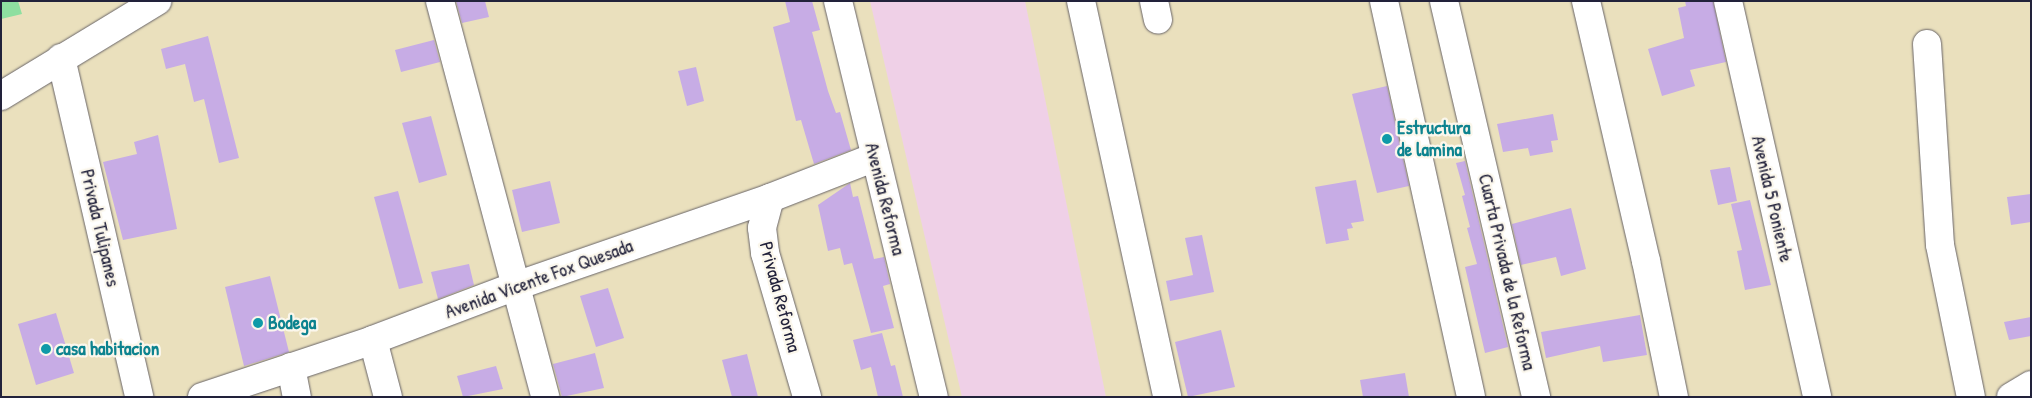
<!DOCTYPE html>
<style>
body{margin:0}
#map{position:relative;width:2032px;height:398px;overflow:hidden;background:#eae0bd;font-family:"Patrick Hand",sans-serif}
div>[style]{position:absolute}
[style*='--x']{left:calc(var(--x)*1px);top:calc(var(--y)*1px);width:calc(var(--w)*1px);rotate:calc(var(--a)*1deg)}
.built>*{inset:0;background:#efd0e7}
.green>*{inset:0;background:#8edfa0}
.building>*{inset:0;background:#c7ace5}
.roads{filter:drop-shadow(0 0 1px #686468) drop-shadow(0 0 1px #686468)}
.minor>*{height:28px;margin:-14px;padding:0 14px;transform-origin:14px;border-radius:14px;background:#fff}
.major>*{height:28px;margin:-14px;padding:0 14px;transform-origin:14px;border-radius:14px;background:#fff}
.dots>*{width:14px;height:14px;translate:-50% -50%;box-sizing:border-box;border:2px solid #fbf7ec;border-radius:50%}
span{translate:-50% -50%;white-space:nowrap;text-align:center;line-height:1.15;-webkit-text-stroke:4.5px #fbf7ec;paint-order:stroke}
.culture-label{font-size:19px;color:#0d838f;font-weight:700}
.left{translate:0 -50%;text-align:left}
.street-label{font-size:19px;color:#22223b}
.frame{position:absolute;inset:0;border:2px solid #22223b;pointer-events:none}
</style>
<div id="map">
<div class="built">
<i style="clip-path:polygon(870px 1px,1025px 1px,1106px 397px,962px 397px)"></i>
</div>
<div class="green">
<i style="clip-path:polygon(1px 1px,18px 1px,22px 14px,1px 19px)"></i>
</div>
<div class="building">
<i style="clip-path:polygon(456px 1px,485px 1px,489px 17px,462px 23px)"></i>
<i style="clip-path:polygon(785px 1px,812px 1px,820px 30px,812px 32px,828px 91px,836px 113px,840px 112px,851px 150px,814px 164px,801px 120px,796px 121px,773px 27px,790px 22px)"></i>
<i style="clip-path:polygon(1685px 1px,1713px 1px,1726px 62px,1690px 70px,1695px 86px,1662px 96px,1648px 49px,1684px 38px,1678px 8px,1686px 6px)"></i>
<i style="clip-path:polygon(208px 36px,239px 158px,219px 163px,204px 99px,194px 102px,185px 64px,166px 69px,161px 49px)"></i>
<i style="clip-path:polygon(434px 40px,440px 62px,401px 72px,395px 50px)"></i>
<i style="clip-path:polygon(696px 67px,704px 101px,687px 106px,678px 71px)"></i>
<i style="clip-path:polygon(1387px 86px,1409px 186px,1377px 193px,1352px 94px)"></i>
<i style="clip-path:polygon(1553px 114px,1558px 140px,1551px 141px,1553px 152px,1530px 156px,1528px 148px,1503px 152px,1497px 124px)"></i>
<i style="clip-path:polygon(431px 116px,447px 175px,419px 183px,402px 123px)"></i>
<i style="clip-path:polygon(158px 135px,177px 229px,123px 240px,103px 162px,137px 154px,134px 142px)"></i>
<i style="clip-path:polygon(1465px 161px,1508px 347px,1485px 353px,1465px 267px,1477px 264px,1467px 228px,1470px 227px,1462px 196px,1465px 195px,1456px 163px)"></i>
<i style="clip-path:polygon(1730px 167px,1737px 201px,1718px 205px,1710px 170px)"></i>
<i style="clip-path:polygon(1356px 180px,1364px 221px,1351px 223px,1353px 228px,1347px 229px,1349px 240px,1326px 244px,1315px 187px)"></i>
<i style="clip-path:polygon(550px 181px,560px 223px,522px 232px,512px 190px)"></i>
<i style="clip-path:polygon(850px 183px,853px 197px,858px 196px,874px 259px,884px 257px,890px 284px,883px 286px,894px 328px,871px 333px,852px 263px,844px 265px,840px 248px,828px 251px,818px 205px)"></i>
<i style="clip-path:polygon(398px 191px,423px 283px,399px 289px,374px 197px)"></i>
<i style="clip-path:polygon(2031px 194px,2031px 222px,2011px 225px,2007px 197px)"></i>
<i style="clip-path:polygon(1750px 200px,1771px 285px,1745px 290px,1737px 251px,1742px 250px,1731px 204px)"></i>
<i style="clip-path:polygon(1571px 208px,1586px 269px,1561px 276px,1556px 257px,1521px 265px,1512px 224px)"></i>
<i style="clip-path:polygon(1202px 235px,1214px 292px,1170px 301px,1166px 281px,1193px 275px,1185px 238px)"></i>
<i style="clip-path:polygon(469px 264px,474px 285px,438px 299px,431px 272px)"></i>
<i style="clip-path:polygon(270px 276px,289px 352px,244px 366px,225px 287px)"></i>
<i style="clip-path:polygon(608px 288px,624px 338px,596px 347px,580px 296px)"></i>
<i style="clip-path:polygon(56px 313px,74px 373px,36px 385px,18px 324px)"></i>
<i style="clip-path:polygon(1640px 315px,1647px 355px,1603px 362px,1600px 346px,1546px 358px,1541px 332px)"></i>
<i style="clip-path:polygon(2031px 317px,2031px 336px,2009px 340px,2004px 322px)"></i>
<i style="clip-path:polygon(1221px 330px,1235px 387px,1188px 397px,1175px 342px)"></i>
<i style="clip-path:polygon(882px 333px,891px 366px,895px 365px,903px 397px,878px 397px,871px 367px,861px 370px,853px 340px)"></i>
<i style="clip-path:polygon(595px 353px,604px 388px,562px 397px,553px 364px)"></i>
<i style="clip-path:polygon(747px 354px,758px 397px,732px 397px,722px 360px)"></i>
<i style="clip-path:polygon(496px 366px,503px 389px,463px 397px,457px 376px)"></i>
<i style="clip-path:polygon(1405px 373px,1409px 397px,1363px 397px,1360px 380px)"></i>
</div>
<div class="roads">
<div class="minor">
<i style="--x:440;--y:1;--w:410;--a:75.1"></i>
<i style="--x:838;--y:1;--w:407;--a:76.4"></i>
<i style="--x:1081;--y:1;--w:405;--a:77.7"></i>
<i style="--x:1154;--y:1;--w:19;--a:78"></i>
<i style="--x:1384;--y:1;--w:405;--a:77.6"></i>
<i style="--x:1444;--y:1;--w:407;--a:76.9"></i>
<i style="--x:1586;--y:1;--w:267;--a:77"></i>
<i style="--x:1646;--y:261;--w:139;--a:78.4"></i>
<i style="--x:1728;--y:1;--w:406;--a:77.3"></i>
<i style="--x:1927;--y:44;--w:201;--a:86.3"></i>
<i style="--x:1940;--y:245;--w:155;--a:78.5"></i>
<i style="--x:61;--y:58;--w:348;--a:77"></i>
<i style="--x:1;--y:96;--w:183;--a:-31.3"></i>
<i style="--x:770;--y:198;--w:31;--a:105"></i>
<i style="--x:762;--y:228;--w:25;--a:83"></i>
<i style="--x:765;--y:253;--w:150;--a:73.7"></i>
<i style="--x:373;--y:340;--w:59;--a:75.3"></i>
<i style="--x:291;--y:367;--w:31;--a:79"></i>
<i style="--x:202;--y:397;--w:180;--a:-18.4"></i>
<i style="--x:373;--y:340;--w:153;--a:-20.7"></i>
<i style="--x:516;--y:286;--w:269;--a:-19.1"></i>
<i style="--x:770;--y:198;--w:113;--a:-21.3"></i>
</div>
<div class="major">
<i style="--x:2011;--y:397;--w:23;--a:-31"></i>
</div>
</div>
<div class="dots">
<i style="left:1387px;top:139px;background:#0f9aa8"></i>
<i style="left:258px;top:323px;background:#0f9aa8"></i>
<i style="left:46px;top:349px;background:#0f9aa8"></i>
</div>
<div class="culture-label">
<span class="left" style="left:1397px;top:139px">Estructura<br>de lamina</span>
<span class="left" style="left:268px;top:323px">Bodega</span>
<span class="left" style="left:56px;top:349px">casa habitacion</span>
</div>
<div class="street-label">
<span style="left:885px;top:199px;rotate:76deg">Avenida Reforma</span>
<span style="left:1772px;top:199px;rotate:77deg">Avenida 5 Poniente</span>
<span style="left:100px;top:228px;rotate:77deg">Privada Tulipanes</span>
<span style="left:1507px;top:272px;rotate:77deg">Cuarta Privada de la Reforma</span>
<span style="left:539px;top:279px;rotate:-20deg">Avenida Vicente Fox Quesada</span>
<span style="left:780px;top:297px;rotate:75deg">Privada Reforma</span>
</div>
<div class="frame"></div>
</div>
